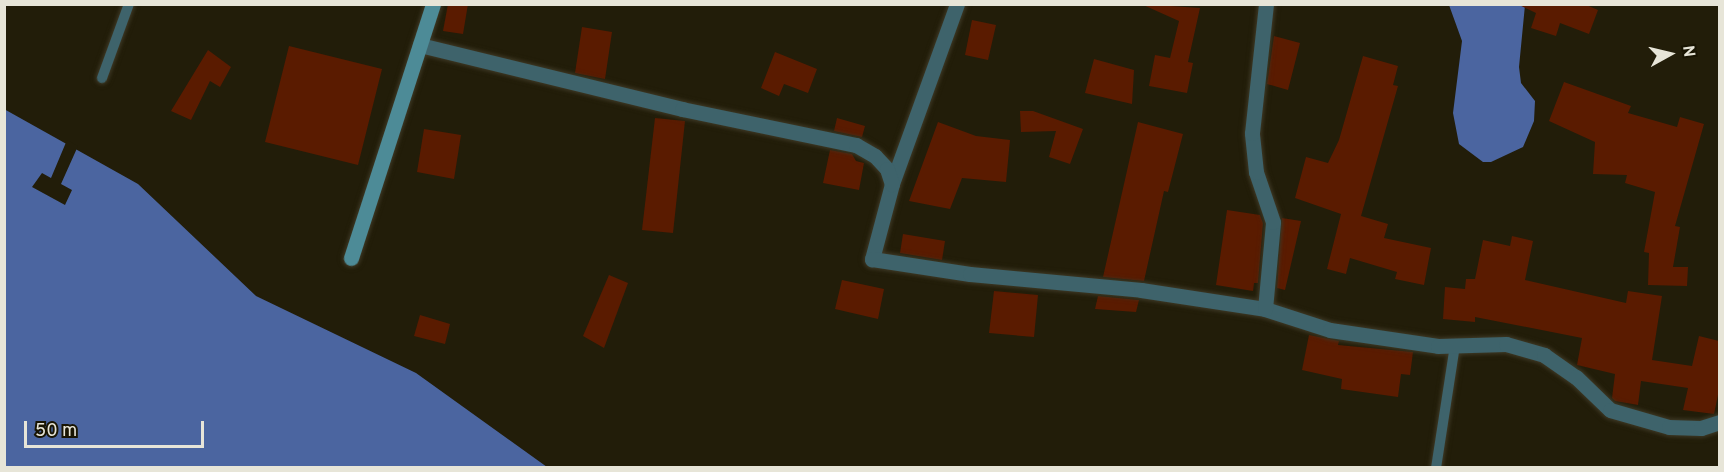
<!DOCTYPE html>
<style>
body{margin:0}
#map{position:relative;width:1724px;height:472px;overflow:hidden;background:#221d09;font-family:Overpass,sans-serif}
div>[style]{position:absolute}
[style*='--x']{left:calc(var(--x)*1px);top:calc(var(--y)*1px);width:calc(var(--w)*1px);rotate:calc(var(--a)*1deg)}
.water>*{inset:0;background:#4b65a0}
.pier>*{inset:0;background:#221d09}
.building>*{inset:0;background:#5a1b00}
.roads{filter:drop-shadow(0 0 2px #3e3926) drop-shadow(0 0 2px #3e3926)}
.lane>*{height:10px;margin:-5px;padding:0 5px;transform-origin:5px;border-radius:5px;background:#3e636b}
.street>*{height:15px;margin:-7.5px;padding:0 7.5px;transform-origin:7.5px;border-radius:7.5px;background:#3e636b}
.secondary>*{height:15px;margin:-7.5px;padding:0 7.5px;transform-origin:7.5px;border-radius:7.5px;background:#4d8b97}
span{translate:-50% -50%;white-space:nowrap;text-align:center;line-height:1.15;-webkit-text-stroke:5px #181402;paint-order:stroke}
.frame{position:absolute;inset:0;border:6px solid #e7e5d8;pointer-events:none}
.north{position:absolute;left:1640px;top:24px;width:60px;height:60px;-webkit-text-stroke:4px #181402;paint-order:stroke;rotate:82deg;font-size:16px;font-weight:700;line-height:24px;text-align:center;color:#e7e5d8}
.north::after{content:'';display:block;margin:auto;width:21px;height:27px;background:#e7e5d8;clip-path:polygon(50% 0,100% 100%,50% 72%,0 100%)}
.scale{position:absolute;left:24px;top:421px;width:180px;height:27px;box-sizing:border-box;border:3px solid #e7e5d8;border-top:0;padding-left:8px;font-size:18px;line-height:21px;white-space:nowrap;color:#e7e5d8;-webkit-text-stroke:4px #181402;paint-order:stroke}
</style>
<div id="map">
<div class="water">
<i style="clip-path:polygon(1449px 5px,1525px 5px,1519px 67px,1521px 83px,1535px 101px,1534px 121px,1523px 147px,1491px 162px,1483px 162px,1459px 144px,1453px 113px,1462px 41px)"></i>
<i style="clip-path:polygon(4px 109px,138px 184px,256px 296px,416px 373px,547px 467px,5px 467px)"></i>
</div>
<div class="pier">
<i style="clip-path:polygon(67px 140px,78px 146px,61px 184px,72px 190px,65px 205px,32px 187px,42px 173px,51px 178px)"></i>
</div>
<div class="building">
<i style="clip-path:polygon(448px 4px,468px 4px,463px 34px,443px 31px)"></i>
<i style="clip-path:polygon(1141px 4px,1200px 8px,1188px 62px,1193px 63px,1187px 93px,1149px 86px,1155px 55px,1170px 58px,1179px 21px)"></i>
<i style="clip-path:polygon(1517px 4px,1584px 4px,1598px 10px,1589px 34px,1560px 23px,1556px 36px,1531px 28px,1536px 13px)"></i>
<i style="clip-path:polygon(972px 20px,996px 25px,988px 60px,965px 55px)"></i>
<i style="clip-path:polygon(582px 27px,612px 32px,605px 79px,575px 73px)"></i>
<i style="clip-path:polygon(1274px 36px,1300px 43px,1288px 90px,1267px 84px)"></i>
<i style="clip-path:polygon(289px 46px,382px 69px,358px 165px,265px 142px)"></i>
<i style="clip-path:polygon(208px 50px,231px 67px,220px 87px,210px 81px,191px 120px,171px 111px)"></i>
<i style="clip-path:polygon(775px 52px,817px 69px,808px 93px,784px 84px,779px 96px,761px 88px)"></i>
<i style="clip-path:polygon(1363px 56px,1398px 66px,1393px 85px,1398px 86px,1361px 216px,1388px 224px,1384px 238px,1431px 248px,1424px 285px,1395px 279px,1397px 272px,1350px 258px,1346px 274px,1327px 269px,1341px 214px,1295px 198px,1306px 157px,1328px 163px,1339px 140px)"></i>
<i style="clip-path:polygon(1094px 59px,1134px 70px,1132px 104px,1085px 93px)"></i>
<i style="clip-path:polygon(1564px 82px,1631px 106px,1628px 113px,1677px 127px,1680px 117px,1704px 124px,1675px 226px,1680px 227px,1673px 267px,1688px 267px,1687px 286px,1648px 285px,1649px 253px,1644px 252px,1655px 192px,1625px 183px,1627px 175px,1593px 174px,1595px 142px,1549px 121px)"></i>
<i style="clip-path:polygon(1020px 111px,1033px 111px,1083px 129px,1070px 164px,1049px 157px,1056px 131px,1021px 132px)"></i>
<i style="clip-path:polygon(655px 118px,685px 121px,673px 233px,642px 230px)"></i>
<i style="clip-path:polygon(837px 118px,865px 126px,862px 137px,834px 131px)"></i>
<i style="clip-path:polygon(938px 122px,976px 136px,1010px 140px,1006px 182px,962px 178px,950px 209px,909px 201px)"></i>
<i style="clip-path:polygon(1138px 122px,1183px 134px,1168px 192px,1164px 191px,1144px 281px,1103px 277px)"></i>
<i style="clip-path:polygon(424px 129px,461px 135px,454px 179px,417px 172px)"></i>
<i style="clip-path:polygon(830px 150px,852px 154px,856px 161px,864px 163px,859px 190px,823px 183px)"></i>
<i style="clip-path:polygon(1227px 210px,1260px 215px,1263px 223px,1258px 283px,1254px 283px,1253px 291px,1216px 285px)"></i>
<i style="clip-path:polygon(1282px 218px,1301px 221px,1285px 290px,1277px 288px)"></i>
<i style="clip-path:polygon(903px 234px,945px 241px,942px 260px,900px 253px)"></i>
<i style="clip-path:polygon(1512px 236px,1533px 241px,1525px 280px,1626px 303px,1628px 291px,1662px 296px,1652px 360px,1692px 366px,1699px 336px,1719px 341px,1719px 390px,1714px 414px,1683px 410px,1688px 388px,1641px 381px,1638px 405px,1615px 401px,1612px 398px,1615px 374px,1577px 365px,1582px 338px,1475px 317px,1475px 322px,1443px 319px,1445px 287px,1465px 289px,1466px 279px,1475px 279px,1483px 240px,1510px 246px)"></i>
<i style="clip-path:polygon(609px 275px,628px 283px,604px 348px,583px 336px)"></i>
<i style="clip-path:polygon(842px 280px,884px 289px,878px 319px,835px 309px)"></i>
<i style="clip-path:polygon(994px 291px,1038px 295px,1034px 337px,989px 333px)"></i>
<i style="clip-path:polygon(1098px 296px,1139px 300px,1136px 312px,1095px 309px)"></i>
<i style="clip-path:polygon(420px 315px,450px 324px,445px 344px,414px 336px)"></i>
<i style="clip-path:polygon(1309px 335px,1339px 341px,1338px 345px,1413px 352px,1410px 375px,1401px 374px,1398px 397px,1341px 389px,1342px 379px,1302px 370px)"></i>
</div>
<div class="roads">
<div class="lane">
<i style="--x:102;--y:78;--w:79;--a:-70"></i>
<i style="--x:1436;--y:468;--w:124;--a:-81.2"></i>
</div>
<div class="street">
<i style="--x:957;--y:4;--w:191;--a:109.9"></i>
<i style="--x:892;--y:184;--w:78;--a:104.9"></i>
<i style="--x:872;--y:259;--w:99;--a:8.7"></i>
<i style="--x:970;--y:274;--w:172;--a:5.3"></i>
<i style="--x:1141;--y:290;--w:125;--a:8.7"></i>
<i style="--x:1265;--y:309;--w:68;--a:17.9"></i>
<i style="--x:1330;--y:330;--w:109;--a:8.4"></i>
<i style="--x:1438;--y:346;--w:68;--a:-1.7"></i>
<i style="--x:1506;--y:344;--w:40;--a:16"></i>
<i style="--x:1544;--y:355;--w:39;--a:35"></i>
<i style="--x:1576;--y:377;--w:47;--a:44.1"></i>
<i style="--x:1610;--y:410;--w:61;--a:16.1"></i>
<i style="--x:1669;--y:427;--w:32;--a:2"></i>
<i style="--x:1701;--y:428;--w:20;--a:-18"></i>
<i style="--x:420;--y:45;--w:270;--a:13.7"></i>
<i style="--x:682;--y:109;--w:178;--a:11.7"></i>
<i style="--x:856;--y:145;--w:22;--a:30"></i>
<i style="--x:875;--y:156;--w:18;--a:47"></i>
<i style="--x:887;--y:169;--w:16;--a:72"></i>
<i style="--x:1265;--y:309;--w:87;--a:-84.7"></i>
<i style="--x:1273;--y:222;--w:53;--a:-108.8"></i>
<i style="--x:1256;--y:172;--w:39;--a:-96"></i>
<i style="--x:1252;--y:133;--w:130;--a:-83.8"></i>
</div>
<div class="secondary">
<i style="--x:351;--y:258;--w:267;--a:-72.1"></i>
</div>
</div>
<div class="frame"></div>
<div class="north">N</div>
<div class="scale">50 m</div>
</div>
